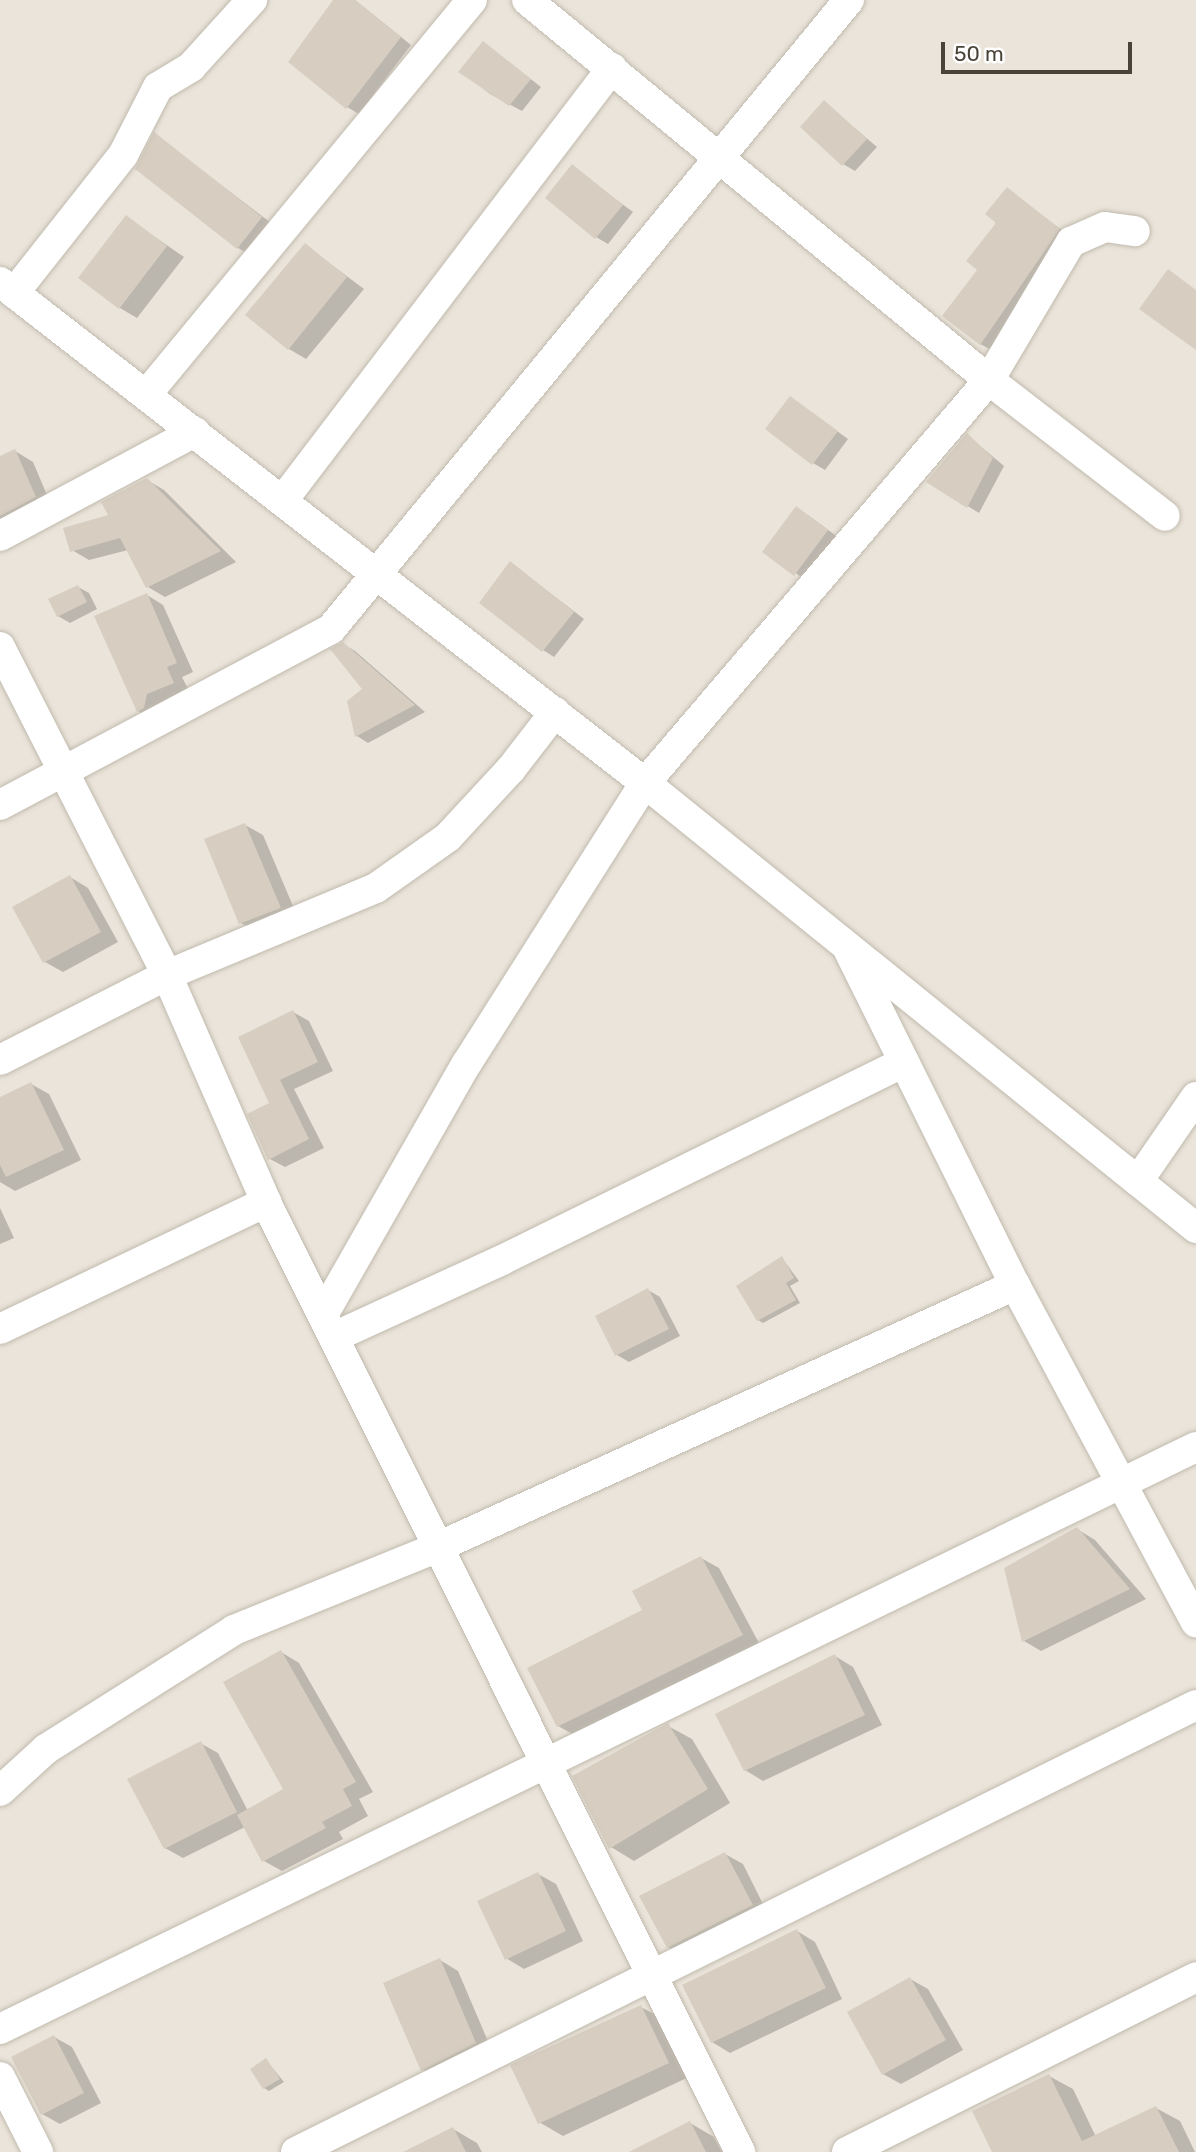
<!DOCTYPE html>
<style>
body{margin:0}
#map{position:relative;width:1196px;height:2152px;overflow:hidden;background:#f6f3ec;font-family:Rubik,sans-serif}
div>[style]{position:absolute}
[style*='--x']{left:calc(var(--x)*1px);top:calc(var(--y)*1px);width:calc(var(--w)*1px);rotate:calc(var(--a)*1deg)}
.residential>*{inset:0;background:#eae4da}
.shadow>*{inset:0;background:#0003}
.building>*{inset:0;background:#d7cec1}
.roads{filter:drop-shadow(0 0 2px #c1baae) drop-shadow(0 0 2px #c1baae)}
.street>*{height:30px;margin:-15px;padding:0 15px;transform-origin:15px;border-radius:15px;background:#fff}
span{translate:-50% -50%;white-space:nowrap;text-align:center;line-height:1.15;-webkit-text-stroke:6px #fff;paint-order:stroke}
.scale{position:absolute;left:941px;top:42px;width:191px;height:32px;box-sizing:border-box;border:4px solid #4a4339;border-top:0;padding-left:9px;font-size:21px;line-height:24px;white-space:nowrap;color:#4a4339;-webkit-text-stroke:5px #fff;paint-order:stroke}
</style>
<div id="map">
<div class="residential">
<i style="clip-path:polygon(0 0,1196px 0,1196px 2152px,0 2152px)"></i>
</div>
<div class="shadow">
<i style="clip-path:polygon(335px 0,355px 0,411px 45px,359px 114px,347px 107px)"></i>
<i style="clip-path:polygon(484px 43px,541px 87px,522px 111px,490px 94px,461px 71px)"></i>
<i style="clip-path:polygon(825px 103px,877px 147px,855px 171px,843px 164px)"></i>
<i style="clip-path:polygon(155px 135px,279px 229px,255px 258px,238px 248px)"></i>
<i style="clip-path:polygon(572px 167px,633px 212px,608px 244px,596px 237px)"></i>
<i style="clip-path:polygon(1007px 189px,1071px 237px,992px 350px,980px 344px,980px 270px)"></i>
<i style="clip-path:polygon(126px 217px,184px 257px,137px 318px,120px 308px)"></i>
<i style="clip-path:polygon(305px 245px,364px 289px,306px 359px,289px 349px)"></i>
<i style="clip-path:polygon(791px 398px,848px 439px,825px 470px,813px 463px)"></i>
<i style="clip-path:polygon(967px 435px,1004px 466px,979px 513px,929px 482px)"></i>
<i style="clip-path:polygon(15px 451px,33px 462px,52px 507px,0 533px,0 458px)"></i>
<i style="clip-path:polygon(147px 480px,164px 490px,236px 562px,165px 597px,148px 587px,128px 550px,89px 560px,72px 550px)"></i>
<i style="clip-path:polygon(808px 515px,839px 538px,807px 581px,764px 551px)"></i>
<i style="clip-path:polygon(511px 563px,584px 619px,554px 657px,543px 650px)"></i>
<i style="clip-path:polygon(78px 587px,89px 593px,97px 609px,70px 623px,58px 616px)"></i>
<i style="clip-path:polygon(147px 595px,163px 605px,193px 672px,182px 677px,190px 693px,155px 721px,138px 711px)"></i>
<i style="clip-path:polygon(343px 644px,355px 651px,425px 712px,368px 743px,357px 736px,349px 702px,365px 689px)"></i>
<i style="clip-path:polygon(245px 825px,263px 835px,298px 918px,259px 933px,241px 923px)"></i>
<i style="clip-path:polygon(70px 877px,88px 888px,118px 942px,63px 972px,45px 962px)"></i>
<i style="clip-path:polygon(293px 1012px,309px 1021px,333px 1071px,294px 1089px,324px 1148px,285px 1167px,270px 1159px,272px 1104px)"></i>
<i style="clip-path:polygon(31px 1084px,49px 1094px,81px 1160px,15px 1191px,0 1182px,0 1099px)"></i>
<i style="clip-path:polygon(0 1208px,14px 1238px,0 1244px)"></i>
<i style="clip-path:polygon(782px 1258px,799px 1281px,790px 1286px,800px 1303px,763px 1323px,758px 1320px)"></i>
<i style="clip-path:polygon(648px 1290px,660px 1297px,680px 1336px,629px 1362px,617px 1355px)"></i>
<i style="clip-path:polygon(1077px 1529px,1095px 1540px,1146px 1599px,1041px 1651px,1024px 1641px)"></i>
<i style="clip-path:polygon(701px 1558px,719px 1568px,760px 1645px,576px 1736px,558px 1726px,645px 1611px)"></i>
<i style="clip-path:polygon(281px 1652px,299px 1663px,373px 1792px,359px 1799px,368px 1816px,339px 1832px,343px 1839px,282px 1871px,264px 1861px,245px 1827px,183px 1858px,165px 1848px,200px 1743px,218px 1753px,248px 1811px,286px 1790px)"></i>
<i style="clip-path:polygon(835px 1656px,853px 1667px,882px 1725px,763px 1781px,745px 1770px)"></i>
<i style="clip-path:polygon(668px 1726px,692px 1739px,730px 1803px,634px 1861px,611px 1847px)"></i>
<i style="clip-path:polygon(725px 1854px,743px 1864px,769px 1916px,686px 1957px,668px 1947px)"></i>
<i style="clip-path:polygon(538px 1874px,556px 1884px,583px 1941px,524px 1969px,506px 1958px)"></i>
<i style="clip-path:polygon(797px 1931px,815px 1942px,842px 1999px,730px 2053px,712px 2042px)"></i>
<i style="clip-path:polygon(440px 1960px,458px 1971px,493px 2053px,440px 2080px,422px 2069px)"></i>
<i style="clip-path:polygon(910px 1979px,928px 1989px,963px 2050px,901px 2084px,883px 2074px)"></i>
<i style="clip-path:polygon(641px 2007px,665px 2020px,691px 2076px,563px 2136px,539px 2122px)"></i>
<i style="clip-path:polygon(54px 2037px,72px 2047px,101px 2103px,60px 2124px,42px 2114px)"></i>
<i style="clip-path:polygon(266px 2060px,284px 2082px,269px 2091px,264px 2088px)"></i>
<i style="clip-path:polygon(1049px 2076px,1073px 2089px,1096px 2137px,1156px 2108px,1180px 2121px,1195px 2152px,994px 2152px)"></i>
<i style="clip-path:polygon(690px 2123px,714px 2137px,722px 2152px,633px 2152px)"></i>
<i style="clip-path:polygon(453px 2129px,477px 2143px,482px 2152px,406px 2152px)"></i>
</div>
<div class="building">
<i style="clip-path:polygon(333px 0,355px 0,401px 37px,346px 109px,288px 62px)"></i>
<i style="clip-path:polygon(483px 41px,531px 79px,509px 106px,458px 72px)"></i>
<i style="clip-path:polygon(824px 100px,867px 139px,842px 166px,800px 127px)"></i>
<i style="clip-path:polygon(154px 132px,262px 217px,237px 249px,135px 169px)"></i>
<i style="clip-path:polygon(572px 164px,623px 205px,595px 239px,545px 198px)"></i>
<i style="clip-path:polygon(1007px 187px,1060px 229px,980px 345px,942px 316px,977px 270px,966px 261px,996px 223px,985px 214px)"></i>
<i style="clip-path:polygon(126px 215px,167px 246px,119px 309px,78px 278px)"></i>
<i style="clip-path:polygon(305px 243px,347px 277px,288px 350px,245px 315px)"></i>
<i style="clip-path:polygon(1168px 269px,1196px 290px,1196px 350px,1139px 309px)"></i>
<i style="clip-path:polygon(790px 396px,838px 431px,812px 465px,765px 429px)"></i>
<i style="clip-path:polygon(967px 433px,993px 458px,967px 508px,926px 482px)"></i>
<i style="clip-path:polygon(15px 449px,36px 497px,0 516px,0 456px)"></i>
<i style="clip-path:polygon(147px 478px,221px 551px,146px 588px,120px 538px,70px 552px,63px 528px,108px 515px,101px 502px)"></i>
<i style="clip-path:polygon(796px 506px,828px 530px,794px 576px,762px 552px)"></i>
<i style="clip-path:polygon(510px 561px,574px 612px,542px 652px,479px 603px)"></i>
<i style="clip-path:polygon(78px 585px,87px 602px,57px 617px,48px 599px)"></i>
<i style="clip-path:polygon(147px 593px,177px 663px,167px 667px,174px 683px,147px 694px,144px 708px,137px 712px,94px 616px)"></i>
<i style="clip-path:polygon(343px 642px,415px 705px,355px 737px,347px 701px,362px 689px,330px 649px)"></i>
<i style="clip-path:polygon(245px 823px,281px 908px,239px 924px,204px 839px)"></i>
<i style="clip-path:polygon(70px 875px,101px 932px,43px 963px,12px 907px)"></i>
<i style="clip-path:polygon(293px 1010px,318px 1062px,280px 1080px,309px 1139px,268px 1160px,247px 1114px,269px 1103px,238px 1037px)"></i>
<i style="clip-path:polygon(31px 1082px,64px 1150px,6px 1177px,0 1165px,0 1097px)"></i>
<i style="clip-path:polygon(782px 1256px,794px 1278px,786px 1283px,796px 1300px,757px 1321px,736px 1286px)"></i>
<i style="clip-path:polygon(648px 1288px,669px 1329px,615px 1356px,595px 1316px)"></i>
<i style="clip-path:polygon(1077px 1527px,1130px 1589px,1022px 1642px,1004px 1568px)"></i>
<i style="clip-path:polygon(701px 1556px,743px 1635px,557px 1727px,527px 1668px,642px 1610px,632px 1591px)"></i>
<i style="clip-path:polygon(281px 1650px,356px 1782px,343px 1789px,352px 1806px,322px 1822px,326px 1828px,262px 1862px,237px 1815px,283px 1789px,223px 1682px)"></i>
<i style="clip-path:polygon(835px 1654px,865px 1715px,744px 1771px,715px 1714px)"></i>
<i style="clip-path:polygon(668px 1723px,708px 1789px,609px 1849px,572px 1776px)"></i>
<i style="clip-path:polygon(201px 1741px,237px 1812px,164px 1849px,127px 1779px)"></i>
<i style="clip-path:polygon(725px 1852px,753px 1905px,667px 1948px,639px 1896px)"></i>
<i style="clip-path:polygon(538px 1872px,566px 1931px,505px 1960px,477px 1901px)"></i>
<i style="clip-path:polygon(797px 1929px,826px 1988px,711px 2043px,682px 1985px)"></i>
<i style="clip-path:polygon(440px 1958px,476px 2043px,421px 2071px,383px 1983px)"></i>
<i style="clip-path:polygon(910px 1977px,946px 2040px,882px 2075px,847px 2012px)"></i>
<i style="clip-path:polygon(641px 2005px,669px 2063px,538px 2124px,510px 2065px)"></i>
<i style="clip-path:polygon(54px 2035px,84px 2093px,41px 2115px,11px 2057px)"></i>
<i style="clip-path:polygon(266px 2058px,280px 2079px,263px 2089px,250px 2069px)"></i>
<i style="clip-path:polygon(1049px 2074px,1082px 2141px,1156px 2106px,1179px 2152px,992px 2152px,972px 2111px)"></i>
<i style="clip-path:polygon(690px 2121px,706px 2152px,629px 2152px)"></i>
<i style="clip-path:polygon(453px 2127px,466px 2152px,403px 2152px)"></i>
</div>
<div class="roads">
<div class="street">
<i style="--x:527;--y:0;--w:598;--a:39.44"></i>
<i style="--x:989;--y:380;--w:222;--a:37.7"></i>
<i style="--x:0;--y:282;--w:817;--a:37.84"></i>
<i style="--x:645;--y:783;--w:708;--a:38.93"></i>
<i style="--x:14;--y:293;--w:176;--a:-51.7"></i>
<i style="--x:123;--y:155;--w:76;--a:-62.8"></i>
<i style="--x:158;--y:87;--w:39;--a:-31"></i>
<i style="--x:191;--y:67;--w:91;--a:-47.7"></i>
<i style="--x:146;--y:395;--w:512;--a:-50.47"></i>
<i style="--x:283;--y:500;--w:543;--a:-52.71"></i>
<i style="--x:0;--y:536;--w:221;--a:-28.1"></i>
<i style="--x:0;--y:647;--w:368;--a:63"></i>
<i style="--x:167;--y:975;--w:248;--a:66.4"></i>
<i style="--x:266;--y:1202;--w:1062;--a:63.48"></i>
<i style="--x:0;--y:805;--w:375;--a:-28"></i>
<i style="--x:331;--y:629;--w:815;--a:-50.53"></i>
<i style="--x:849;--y:951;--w:373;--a:63.6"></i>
<i style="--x:1015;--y:1285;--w:383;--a:61.8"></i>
<i style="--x:0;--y:1060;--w:187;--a:-27"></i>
<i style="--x:167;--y:975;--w:226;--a:-22.6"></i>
<i style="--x:376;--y:888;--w:88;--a:-35.3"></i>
<i style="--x:448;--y:837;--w:93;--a:-47.2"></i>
<i style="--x:511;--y:769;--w:72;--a:-52.3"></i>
<i style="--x:1138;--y:1181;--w:102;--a:-55.4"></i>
<i style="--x:323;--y:1315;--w:290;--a:-60.3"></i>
<i style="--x:467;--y:1063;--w:332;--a:-57.6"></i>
<i style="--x:645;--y:783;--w:530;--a:-49.52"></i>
<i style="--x:989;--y:380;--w:161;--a:-59.3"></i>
<i style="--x:1071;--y:242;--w:37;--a:-24"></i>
<i style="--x:1105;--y:227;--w:30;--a:8"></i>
<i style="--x:0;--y:1329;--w:295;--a:-25.5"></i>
<i style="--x:334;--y:1337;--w:185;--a:-24.6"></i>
<i style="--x:502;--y:1260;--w:448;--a:-26.2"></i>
<i style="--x:0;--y:1791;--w:62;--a:-42.4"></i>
<i style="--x:46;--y:1749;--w:222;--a:-32.3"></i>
<i style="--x:234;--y:1630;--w:220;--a:-22.1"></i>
<i style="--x:438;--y:1547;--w:634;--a:-24.42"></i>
<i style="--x:0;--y:2029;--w:1330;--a:-25.95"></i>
<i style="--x:0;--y:2077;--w:84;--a:63.1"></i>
<i style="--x:296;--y:2152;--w:1005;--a:-26.41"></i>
<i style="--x:847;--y:2152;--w:390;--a:-26.6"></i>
</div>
</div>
<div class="scale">50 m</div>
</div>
